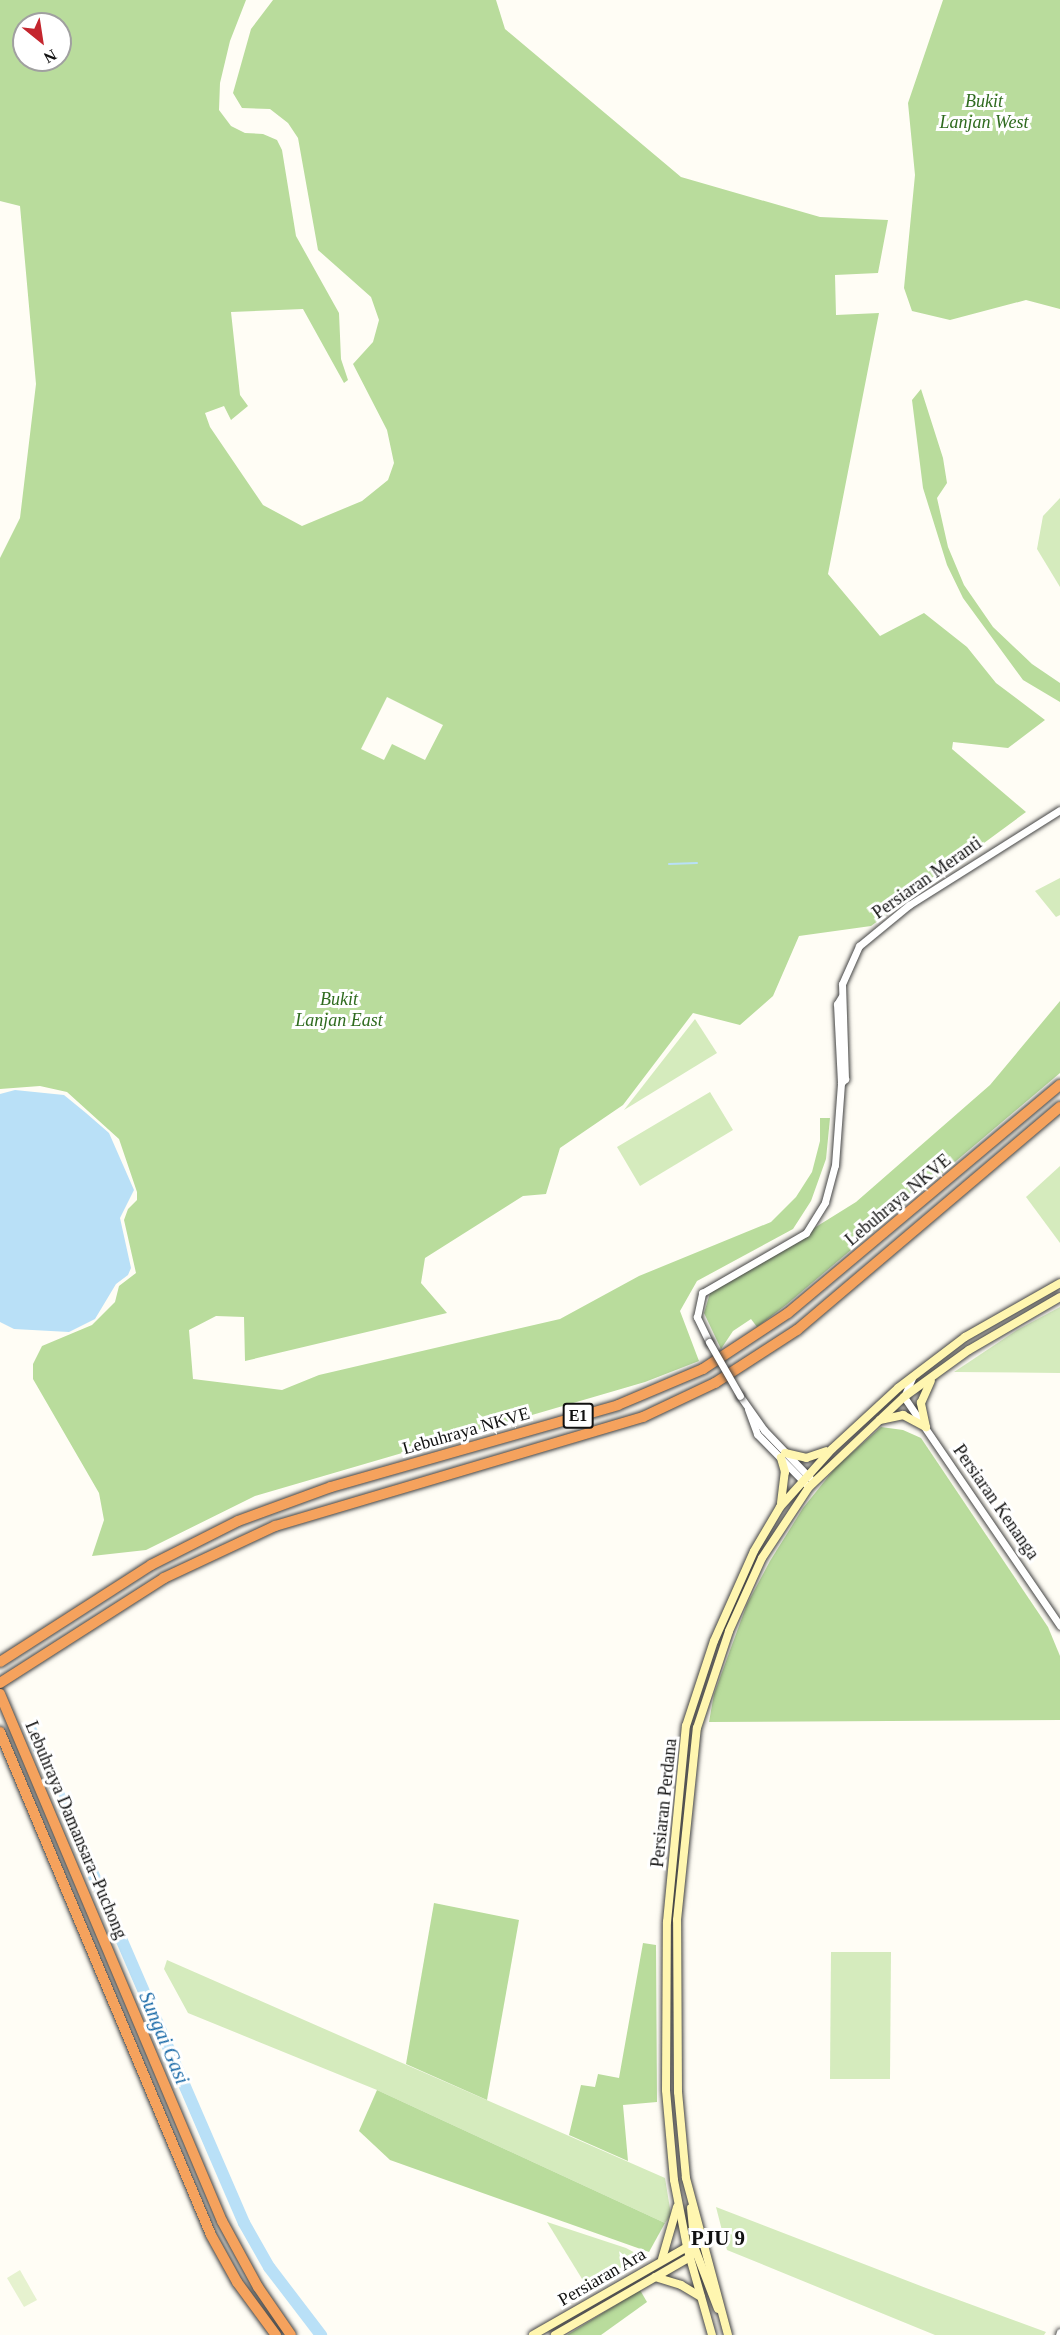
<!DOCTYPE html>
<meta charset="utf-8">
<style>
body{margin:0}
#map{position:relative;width:1060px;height:2335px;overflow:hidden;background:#fffdf5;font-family:Georgia,serif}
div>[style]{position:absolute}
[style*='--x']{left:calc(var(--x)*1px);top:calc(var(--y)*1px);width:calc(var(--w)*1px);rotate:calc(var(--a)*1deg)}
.green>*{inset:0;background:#d5ebbd}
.forest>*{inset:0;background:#b9dc9c}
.pitch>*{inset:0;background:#e6f2cf}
.water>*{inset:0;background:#b9e0f7}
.stream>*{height:2px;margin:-1px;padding:0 1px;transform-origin:1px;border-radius:1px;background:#b9e0f7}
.river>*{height:12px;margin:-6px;padding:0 6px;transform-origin:6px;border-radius:6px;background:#b9e0f7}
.roads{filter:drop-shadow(0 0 2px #444) drop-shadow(0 0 2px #444)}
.tertiary>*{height:7px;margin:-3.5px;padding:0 3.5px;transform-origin:3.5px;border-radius:3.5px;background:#fff}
.secondary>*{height:8px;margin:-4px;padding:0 4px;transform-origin:4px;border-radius:4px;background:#fff6b0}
.motorway>*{height:10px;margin:-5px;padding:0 5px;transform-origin:5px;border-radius:5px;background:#f5a25d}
.bridges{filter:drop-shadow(0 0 2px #444) drop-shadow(0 0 2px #444)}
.tertiary-bridge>*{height:7px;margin:-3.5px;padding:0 3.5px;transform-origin:3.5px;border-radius:3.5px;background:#fff}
span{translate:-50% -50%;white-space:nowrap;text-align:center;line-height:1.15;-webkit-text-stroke:6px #fff;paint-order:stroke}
.shield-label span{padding:2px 4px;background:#fff;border:2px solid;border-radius:4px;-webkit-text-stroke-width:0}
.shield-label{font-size:16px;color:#111;font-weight:700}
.park-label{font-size:18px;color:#2f6b1f;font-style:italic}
.street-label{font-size:18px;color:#111}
.water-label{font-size:20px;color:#1768a6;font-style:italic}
.quarter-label{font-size:21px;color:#111;font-weight:700}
.north{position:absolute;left:12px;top:12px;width:60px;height:60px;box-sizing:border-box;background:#fff;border:2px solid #a0a0a0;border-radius:50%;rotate:150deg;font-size:16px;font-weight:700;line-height:24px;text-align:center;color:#111}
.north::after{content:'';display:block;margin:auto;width:21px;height:27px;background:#c4262e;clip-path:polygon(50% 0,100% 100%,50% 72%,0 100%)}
</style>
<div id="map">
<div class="green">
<i style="clip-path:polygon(1060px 498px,1060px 587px,1037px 549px,1043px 516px)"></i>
<i style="clip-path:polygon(1060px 878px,1060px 915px,1056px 917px,1035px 891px)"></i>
<i style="clip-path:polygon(695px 1019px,717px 1053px,624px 1110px)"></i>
<i style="clip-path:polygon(710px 1092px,733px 1130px,640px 1186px,617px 1147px)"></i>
<i style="clip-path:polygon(1060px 1166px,1060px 1243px,1026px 1197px)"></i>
<i style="clip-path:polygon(1060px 1307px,1060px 1373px,954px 1372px,1017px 1330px)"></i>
<i style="clip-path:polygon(831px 1952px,891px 1952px,890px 2079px,830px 2079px)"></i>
<i style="clip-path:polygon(167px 1960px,665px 2178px,671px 2215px,665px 2223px,377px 2090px,188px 2013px,164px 1969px)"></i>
<i style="clip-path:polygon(716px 2207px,926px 2288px,1046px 2332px,1044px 2335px,935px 2335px,727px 2250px)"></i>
<i style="clip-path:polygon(547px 2222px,626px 2248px,641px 2256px,587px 2287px)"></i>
</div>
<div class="forest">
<i style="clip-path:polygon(evenodd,0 0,246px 0,230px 41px,220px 83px,219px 110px,231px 126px,245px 133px,263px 134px,277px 140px,282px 150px,296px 236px,339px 313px,341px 359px,348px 380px,344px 383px,303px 309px,231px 312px,240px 395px,248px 406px,231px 420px,224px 406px,205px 413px,210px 427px,263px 505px,302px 526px,362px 501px,388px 480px,394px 463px,387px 430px,353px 364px,373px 342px,379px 320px,371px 297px,318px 250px,298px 138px,288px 123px,270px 109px,242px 108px,233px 93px,251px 29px,273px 0,496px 0,505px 29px,681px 177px,820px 217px,888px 220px,878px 273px,835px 275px,836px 315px,879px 313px,828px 574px,880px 636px,924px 613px,967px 647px,996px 683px,1045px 720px,1008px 748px,953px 742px,952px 749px,1026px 812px,871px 926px,799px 936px,773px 996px,740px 1025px,693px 1013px,623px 1105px,560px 1148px,546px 1194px,523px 1196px,425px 1258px,421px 1283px,447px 1313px,245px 1361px,244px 1317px,216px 1316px,189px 1330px,193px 1379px,282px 1390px,319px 1375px,560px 1319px,639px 1276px,771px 1222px,796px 1197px,812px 1172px,820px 1141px,820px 1118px,830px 1118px,826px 1159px,811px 1201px,793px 1229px,697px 1281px,680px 1311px,699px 1361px,645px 1382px,255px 1496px,146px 1550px,92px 1556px,104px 1520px,99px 1493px,33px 1379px,33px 1364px,42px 1346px,92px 1325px,115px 1302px,119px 1286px,136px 1273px,124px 1220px,128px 1209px,137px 1200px,137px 1192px,119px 1139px,67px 1092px,40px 1086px,0 1089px,0 558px,20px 518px,36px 384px,20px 206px,0 201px,0 0,24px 24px,60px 24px,60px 60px,24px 60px,24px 24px,0 0,387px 697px,443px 725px,425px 760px,392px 744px,384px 760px,361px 749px,387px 697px)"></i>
<i style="clip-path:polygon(943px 0,1060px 0,1060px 309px,1026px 300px,950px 320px,912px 311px,904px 288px,915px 175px,908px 103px)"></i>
<i style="clip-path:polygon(921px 389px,943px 458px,947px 483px,937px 498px,948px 547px,964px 585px,993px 627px,1032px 664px,1060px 683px,1060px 702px,1023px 680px,963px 598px,947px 565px,923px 488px,912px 400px)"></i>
<i style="clip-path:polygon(1060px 1001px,1060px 1073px,786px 1305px,757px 1327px,751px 1319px,733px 1331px,721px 1349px,704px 1313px,710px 1293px,856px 1202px,990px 1085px)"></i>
<i style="clip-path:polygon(881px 1427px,903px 1430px,921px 1438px,1048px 1627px,1060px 1656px,1060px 1720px,709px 1722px,714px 1694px,747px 1604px,770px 1561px,803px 1508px,836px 1467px)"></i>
<i style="clip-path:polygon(434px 1903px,519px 1920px,487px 2100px,406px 2064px)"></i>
<i style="clip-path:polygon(643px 1943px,656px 1945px,657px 2102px,623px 2105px,628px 2161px,569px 2135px,581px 2085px,595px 2087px,598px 2074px,619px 2078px)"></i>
<i style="clip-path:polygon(377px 2090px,665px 2223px,649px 2252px,390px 2160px,359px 2131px)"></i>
<i style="clip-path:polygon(640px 2290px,647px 2302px,601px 2335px,567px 2335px)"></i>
</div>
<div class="pitch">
<i style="clip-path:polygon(20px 2270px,37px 2300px,24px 2307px,7px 2278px)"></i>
</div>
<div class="water">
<i style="clip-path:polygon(15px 1090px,64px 1095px,86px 1113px,109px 1133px,134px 1190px,120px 1218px,131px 1268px,128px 1275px,116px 1284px,95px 1319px,69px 1332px,14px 1329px,0 1322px,0 1094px)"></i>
</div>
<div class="stream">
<i style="--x:669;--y:864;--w:28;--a:-2"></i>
</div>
<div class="river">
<i style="--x:30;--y:1728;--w:539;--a:66.62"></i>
<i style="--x:244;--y:2223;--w:51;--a:60.4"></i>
<i style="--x:269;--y:2267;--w:86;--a:52.6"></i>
</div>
<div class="roads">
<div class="tertiary">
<i style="--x:841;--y:1083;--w:79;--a:-92.9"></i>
<i style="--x:837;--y:1004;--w:9;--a:-58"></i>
<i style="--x:709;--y:1342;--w:28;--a:-116"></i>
<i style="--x:697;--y:1317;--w:25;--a:-78"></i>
<i style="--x:702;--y:1293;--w:120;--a:-30"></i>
<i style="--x:806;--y:1233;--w:36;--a:-58"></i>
<i style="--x:825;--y:1202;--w:38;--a:-75"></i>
<i style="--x:835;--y:1165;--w:82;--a:-85.8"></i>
<i style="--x:841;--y:1083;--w:6;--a:-45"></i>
<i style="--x:845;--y:1079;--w:95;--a:-91.8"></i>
<i style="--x:842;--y:984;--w:42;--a:-65.9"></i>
<i style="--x:859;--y:946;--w:65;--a:-39.4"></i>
<i style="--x:909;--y:905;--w:178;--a:-32.2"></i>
<i style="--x:912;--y:1378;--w:21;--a:113"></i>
<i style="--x:904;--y:1397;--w:277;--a:55.7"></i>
<i style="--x:740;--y:1396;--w:42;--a:54.8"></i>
<i style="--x:764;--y:1430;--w:66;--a:46.2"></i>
<i style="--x:748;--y:1409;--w:27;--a:70"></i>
<i style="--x:757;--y:1434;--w:70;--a:45.6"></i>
<i style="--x:1059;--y:2335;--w:3;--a:-72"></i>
</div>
<div class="secondary">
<i style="--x:880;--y:1420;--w:24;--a:-12"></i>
<i style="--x:903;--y:1415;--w:26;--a:28"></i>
<i style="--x:926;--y:1427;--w:25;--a:-102"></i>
<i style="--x:921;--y:1403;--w:24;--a:-66"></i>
<i style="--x:785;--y:1453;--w:22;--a:13"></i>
<i style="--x:806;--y:1458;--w:21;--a:-19"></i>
<i style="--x:781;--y:1503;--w:31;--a:-83"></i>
<i style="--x:785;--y:1472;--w:15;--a:-106"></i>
<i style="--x:691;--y:2208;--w:41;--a:84.4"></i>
<i style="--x:695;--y:2249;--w:64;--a:69"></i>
<i style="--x:662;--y:2259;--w:54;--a:-73.9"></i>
<i style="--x:655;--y:2277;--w:27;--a:17"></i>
<i style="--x:681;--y:2285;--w:23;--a:31"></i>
<i style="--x:533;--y:2335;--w:177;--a:-29.7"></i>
<i style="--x:555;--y:2335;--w:156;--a:-30"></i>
<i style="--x:690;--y:2257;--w:9;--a:-58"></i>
<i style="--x:712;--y:2335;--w:91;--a:-105.9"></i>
<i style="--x:687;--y:2247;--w:68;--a:-101"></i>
<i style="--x:674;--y:2180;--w:90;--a:-95.1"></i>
<i style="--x:666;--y:2090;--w:168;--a:-89.7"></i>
<i style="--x:667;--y:1922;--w:197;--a:-84.5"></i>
<i style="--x:686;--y:1726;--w:89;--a:-71.8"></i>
<i style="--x:714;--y:1641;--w:98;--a:-66"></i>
<i style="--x:754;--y:1551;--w:51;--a:-59.4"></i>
<i style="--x:780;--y:1507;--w:78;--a:-48.1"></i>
<i style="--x:832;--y:1449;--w:90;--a:-42.7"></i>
<i style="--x:898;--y:1388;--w:84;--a:-37.3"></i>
<i style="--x:965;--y:1337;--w:109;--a:-29.6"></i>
<i style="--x:728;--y:2335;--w:163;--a:-105"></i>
<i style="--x:686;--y:2178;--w:86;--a:-95.3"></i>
<i style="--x:678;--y:2092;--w:172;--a:-90.3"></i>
<i style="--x:677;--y:1920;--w:193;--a:-84.1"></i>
<i style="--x:697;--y:1728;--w:102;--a:-71.7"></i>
<i style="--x:729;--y:1631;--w:80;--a:-65.7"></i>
<i style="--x:762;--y:1558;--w:85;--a:-56.5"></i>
<i style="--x:809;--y:1487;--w:131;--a:-43.5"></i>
<i style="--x:904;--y:1397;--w:80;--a:-35.9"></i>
<i style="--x:969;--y:1350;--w:105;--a:-30.2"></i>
</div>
<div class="motorway">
<i style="--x:0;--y:1662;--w:179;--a:-32.7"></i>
<i style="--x:151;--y:1565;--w:97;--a:-26.8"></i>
<i style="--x:238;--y:1521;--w:99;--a:-20.1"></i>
<i style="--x:331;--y:1487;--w:298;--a:-15.9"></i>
<i style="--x:618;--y:1405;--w:92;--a:-23"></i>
<i style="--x:703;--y:1369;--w:102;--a:-33.4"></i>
<i style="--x:788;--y:1313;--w:355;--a:-40"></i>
<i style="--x:0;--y:1683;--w:195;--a:-32.6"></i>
<i style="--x:164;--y:1578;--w:123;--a:-25.1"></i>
<i style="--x:275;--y:1526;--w:384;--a:-16.5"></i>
<i style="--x:643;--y:1417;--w:80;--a:-25.3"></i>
<i style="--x:715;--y:1383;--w:98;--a:-32.9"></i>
<i style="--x:797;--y:1330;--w:345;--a:-40.3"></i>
<i style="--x:0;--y:1694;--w:572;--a:67.16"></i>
<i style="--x:222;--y:2221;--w:75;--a:61.4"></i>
<i style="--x:258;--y:2287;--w:58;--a:55.5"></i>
<i style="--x:0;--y:1732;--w:545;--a:67.24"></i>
<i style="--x:211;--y:2235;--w:54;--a:61"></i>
<i style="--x:237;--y:2282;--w:66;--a:53.7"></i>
</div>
</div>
<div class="bridges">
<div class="tertiary-bridge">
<i style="--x:709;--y:1342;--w:62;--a:60.1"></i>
</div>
</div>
<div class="shield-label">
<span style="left:578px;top:1416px">E1</span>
</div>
<div class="park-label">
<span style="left:984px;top:112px">Bukit<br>Lanjan West</span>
<span style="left:339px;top:1010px">Bukit<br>Lanjan East</span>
</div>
<div class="street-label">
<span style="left:927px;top:878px;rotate:-35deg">Persiaran Meranti</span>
<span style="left:898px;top:1200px;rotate:-40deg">Lebuhraya NKVE</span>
<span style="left:466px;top:1431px;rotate:-16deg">Lebuhraya NKVE</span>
<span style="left:996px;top:1502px;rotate:55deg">Persiaran Kenanga</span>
<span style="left:664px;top:1803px;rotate:-84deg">Persiaran Perdana</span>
<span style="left:76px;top:1830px;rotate:67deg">Lebuhraya Damansara–Puchong</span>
<span style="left:602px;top:2277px;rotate:-30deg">Persiaran Ara</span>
</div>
<div class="water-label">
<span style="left:164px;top:2038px;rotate:67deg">Sungai Gasi</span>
</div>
<div class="quarter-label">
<span style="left:718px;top:2238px">PJU 9</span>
</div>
<div class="north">N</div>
</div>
